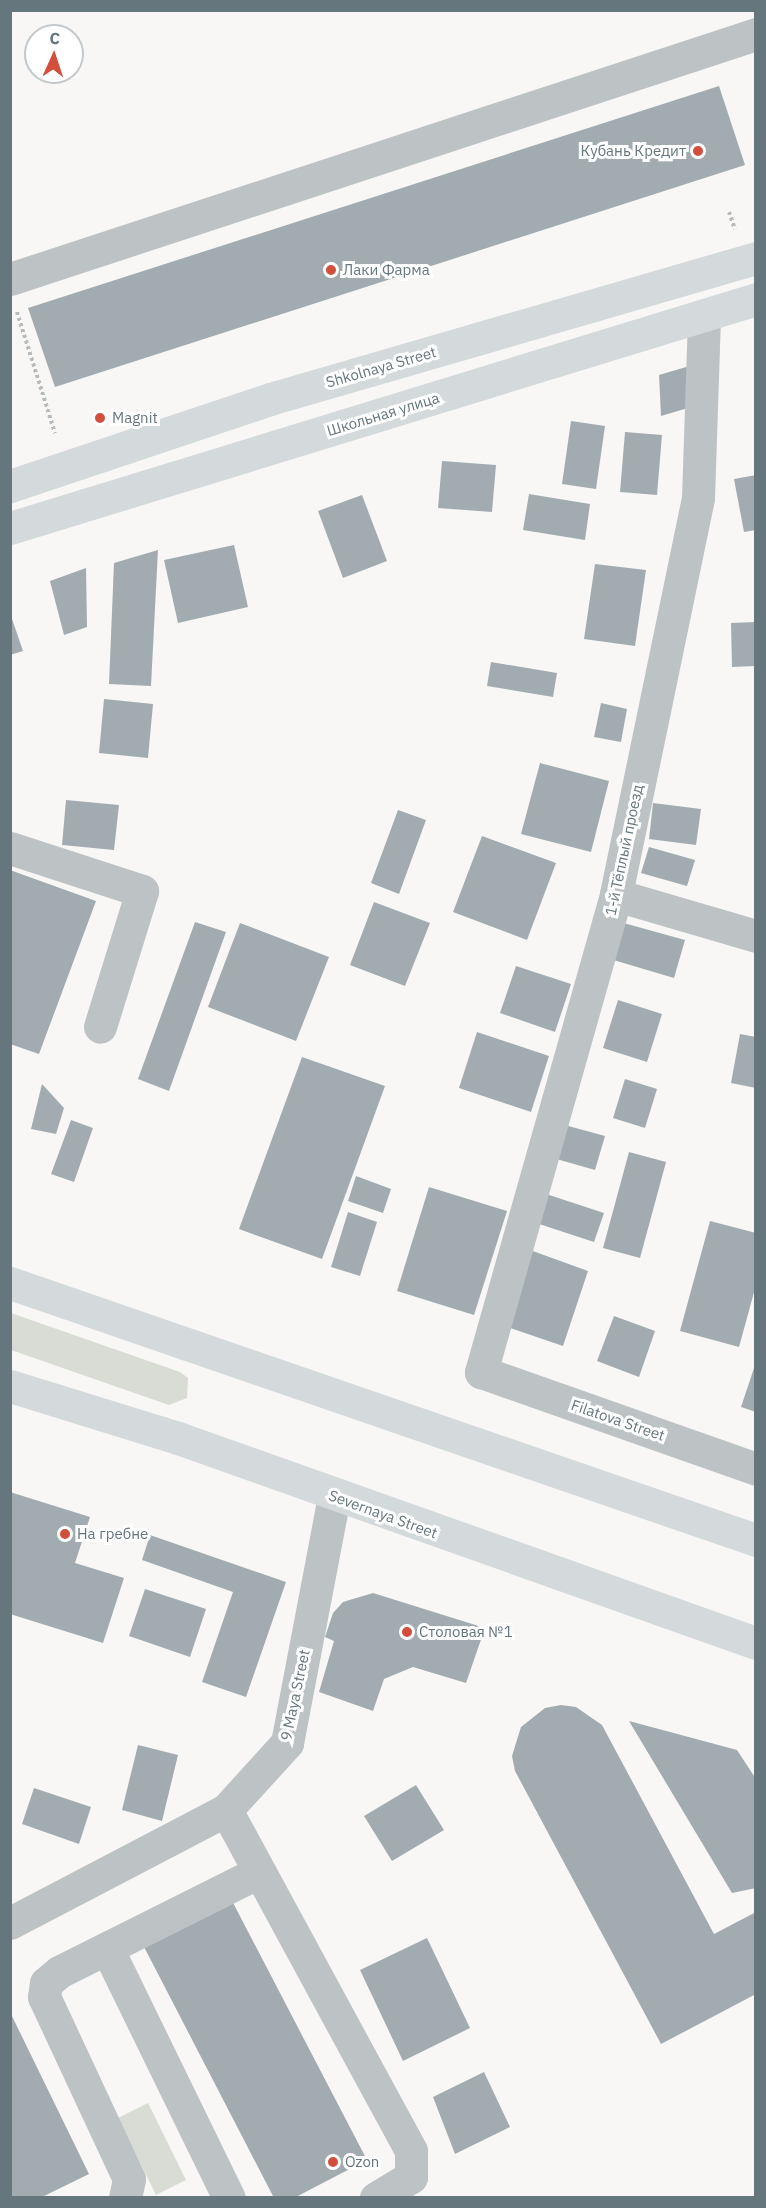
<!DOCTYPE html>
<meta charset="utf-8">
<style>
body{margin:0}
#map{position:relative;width:766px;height:2208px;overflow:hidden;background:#f8f7f5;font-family:"IBM Plex Sans",sans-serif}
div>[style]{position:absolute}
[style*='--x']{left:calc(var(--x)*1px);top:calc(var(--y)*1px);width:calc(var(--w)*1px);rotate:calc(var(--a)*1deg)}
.green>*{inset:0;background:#d8dcd5}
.building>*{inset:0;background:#a2acb0}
.path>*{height:4px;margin-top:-2px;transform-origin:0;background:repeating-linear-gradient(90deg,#b7bbbd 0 3px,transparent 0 6px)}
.minor>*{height:33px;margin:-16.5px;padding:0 16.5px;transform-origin:16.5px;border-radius:16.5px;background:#bdc2c4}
.major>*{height:33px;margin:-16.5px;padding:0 16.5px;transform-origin:16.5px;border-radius:16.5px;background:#d4d9db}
.dots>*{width:16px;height:16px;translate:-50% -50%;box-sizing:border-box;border:3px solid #fff;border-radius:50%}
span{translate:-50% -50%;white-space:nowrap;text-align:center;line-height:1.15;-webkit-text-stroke:6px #fff;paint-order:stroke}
.poi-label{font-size:15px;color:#66767d}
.right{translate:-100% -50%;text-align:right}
.left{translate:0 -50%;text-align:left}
.street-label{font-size:15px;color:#66767d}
.frame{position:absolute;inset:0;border:12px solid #66767d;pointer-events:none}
.north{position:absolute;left:24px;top:24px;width:60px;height:60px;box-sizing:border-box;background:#fff;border:2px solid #c2c8cb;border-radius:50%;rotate:3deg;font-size:16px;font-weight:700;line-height:24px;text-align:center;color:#66767d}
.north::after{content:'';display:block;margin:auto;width:21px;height:27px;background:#d14f3c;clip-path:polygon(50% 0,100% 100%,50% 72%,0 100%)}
</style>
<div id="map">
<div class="green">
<i style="clip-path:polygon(11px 1313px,180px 1372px,188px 1378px,187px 1398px,169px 1405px,11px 1350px)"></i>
<i style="clip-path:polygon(148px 2103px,186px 2180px,156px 2195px,118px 2118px)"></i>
</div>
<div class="building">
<i style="clip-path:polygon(719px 86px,745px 165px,55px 387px,28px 308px)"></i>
<i style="clip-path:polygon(693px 365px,688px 408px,661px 416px,659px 375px)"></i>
<i style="clip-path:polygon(571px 421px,605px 426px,596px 489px,562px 484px)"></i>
<i style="clip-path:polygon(625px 432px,662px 435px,657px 495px,620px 492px)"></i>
<i style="clip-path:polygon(442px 461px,496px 465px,492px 512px,438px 508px)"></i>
<i style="clip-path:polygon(756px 475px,756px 530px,744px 532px,734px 479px)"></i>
<i style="clip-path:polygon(529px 494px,590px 504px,585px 540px,523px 530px)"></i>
<i style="clip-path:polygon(362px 495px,387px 561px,343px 578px,318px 511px)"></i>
<i style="clip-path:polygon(234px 545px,248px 607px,178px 623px,164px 560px)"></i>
<i style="clip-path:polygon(158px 550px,151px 686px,109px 684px,114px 563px)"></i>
<i style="clip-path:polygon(595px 564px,646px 570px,635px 646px,584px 639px)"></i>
<i style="clip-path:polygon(86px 568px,87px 627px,64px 635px,50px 581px)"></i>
<i style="clip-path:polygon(10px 613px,23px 651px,10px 655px)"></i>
<i style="clip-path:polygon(756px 622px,756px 666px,732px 667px,731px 623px)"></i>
<i style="clip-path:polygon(491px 662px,557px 673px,553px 697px,487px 686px)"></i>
<i style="clip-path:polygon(104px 699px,153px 704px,148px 758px,99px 753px)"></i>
<i style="clip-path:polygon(601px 703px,627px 709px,621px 742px,594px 737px)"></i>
<i style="clip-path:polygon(540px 763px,609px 781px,591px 852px,521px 834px)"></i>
<i style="clip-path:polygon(66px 800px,119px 805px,114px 850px,62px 845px)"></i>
<i style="clip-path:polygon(653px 803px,701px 809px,696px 845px,649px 839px)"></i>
<i style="clip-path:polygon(398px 810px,426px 820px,399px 894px,371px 883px)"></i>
<i style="clip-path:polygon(482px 836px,556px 863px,527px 940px,453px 912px)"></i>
<i style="clip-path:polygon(649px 847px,695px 860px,687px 886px,641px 873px)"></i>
<i style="clip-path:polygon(10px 870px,96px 901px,39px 1054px,10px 1044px)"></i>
<i style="clip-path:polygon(374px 902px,430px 923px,405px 986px,350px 965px)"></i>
<i style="clip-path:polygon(195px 922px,226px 932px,169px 1091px,138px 1079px)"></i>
<i style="clip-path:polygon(620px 922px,685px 940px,674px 978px,610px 959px)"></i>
<i style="clip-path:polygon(240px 923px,329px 957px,296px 1041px,208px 1007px)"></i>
<i style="clip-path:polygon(516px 966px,571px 984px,555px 1032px,500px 1013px)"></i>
<i style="clip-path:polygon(618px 1000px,662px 1014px,647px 1062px,603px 1048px)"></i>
<i style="clip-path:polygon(477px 1032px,549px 1056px,531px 1112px,459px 1088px)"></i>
<i style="clip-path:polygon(740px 1034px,756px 1037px,756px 1088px,731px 1083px)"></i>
<i style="clip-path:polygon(302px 1057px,385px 1086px,322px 1259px,239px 1229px)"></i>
<i style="clip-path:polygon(625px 1079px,657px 1089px,645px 1128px,613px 1118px)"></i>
<i style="clip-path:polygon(42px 1084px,64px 1108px,56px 1134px,31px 1129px)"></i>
<i style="clip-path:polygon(71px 1120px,93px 1128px,74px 1182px,51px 1174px)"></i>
<i style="clip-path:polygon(561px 1124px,605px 1136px,595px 1170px,553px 1158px)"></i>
<i style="clip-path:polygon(629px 1152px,666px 1162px,640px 1258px,603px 1248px)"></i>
<i style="clip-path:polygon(356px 1176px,391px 1189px,383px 1213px,348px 1201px)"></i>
<i style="clip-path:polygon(429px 1187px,507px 1211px,474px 1315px,397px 1291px)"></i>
<i style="clip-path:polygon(540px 1192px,604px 1213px,594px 1242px,530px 1221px)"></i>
<i style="clip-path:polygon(348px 1212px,377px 1222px,360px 1276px,331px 1267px)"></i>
<i style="clip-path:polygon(710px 1221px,756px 1233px,756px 1285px,739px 1347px,680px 1331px)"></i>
<i style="clip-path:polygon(530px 1250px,588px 1271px,563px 1346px,504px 1326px)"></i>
<i style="clip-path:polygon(614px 1316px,655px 1331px,639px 1377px,597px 1361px)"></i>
<i style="clip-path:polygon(755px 1365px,756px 1365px,756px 1412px,741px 1407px)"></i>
<i style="clip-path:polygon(10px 1492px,90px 1517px,75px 1563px,124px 1578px,103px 1643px,10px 1614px)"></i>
<i style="clip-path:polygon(150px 1535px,286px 1582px,246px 1697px,202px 1682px,233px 1592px,142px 1560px)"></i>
<i style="clip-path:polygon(145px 1589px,206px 1609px,190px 1657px,129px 1636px)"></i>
<i style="clip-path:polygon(373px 1593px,485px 1628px,466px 1683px,413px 1667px,384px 1679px,373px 1711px,319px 1692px,334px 1641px,325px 1637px,333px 1613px,343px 1602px)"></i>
<i style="clip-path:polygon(561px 1705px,576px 1707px,602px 1725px,714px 1934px,756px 1912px,756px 1994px,661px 2044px,515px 1771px,512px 1756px,521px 1727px,545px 1708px)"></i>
<i style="clip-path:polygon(629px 1721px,737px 1750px,756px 1779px,756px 1888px,732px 1893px)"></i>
<i style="clip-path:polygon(138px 1745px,178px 1755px,162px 1821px,122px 1810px)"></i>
<i style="clip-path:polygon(416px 1785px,444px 1830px,392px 1861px,364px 1816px)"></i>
<i style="clip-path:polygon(34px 1788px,91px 1807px,79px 1844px,22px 1824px)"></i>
<i style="clip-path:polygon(230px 1897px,367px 2160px,294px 2198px,274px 2198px,142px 1943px)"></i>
<i style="clip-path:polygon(427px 1938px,470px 2028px,403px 2061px,360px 1970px)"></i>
<i style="clip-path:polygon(10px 2012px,89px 2174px,40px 2198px,10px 2198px)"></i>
<i style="clip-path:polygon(484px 2072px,510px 2127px,455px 2154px,433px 2097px)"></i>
</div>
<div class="path">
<i style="--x:729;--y:212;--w:18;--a:71"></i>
<i style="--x:17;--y:312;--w:127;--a:72.6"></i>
</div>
<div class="minor">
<i style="--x:10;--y:279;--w:785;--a:-18.18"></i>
<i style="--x:704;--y:317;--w:181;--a:91.9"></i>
<i style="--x:698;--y:498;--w:405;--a:101.7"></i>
<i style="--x:616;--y:895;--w:496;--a:105.8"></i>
<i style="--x:481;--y:1372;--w:292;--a:19.4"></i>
<i style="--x:10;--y:848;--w:139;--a:18"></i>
<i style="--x:142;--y:891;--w:142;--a:107.2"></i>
<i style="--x:616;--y:895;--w:146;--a:16.3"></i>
<i style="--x:226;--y:1810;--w:388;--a:61.5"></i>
<i style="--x:411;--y:2151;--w:26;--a:90"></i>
<i style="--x:411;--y:2177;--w:41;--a:149"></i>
<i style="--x:10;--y:1923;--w:244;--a:-27.6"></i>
<i style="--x:226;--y:1810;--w:91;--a:-47.7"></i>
<i style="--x:287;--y:1743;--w:250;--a:-79.2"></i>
<i style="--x:107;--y:1948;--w:278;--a:64"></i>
<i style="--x:125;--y:2198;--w:19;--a:-78"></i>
<i style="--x:129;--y:2179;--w:201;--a:-115"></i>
<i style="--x:44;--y:1997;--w:14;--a:-82"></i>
<i style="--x:46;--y:1983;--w:17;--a:-40"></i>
<i style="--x:59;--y:1972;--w:224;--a:-26.6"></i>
</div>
<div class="major">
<i style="--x:10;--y:486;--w:274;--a:-18.5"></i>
<i style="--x:270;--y:399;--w:506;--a:-16.18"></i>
<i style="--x:10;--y:528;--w:780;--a:-17.06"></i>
<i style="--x:10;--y:1283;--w:789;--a:19.01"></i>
<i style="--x:10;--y:1386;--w:176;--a:17.2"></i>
<i style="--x:178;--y:1438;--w:613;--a:19.53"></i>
</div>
<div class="dots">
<i style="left:698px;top:151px;background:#d14f3c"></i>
<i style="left:331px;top:270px;background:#d14f3c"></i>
<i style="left:100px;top:418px;background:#d14f3c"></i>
<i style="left:65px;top:1534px;background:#d14f3c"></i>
<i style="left:407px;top:1632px;background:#d14f3c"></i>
<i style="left:333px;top:2162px;background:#d14f3c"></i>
</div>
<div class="poi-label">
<span class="right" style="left:686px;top:151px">Кубань Кредит</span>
<span class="left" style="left:343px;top:270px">Лаки Фарма</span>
<span class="left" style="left:112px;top:418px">Magnit</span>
<span class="left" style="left:77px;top:1534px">На гребне</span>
<span class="left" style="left:419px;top:1632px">Столовая №1</span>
<span class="left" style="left:345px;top:2162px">Ozon</span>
</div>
<div class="street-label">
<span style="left:381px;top:367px;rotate:-16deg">Shkolnaya Street</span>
<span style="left:383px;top:414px;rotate:-17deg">Школьная улица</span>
<span style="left:624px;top:850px;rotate:-78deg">1-й Тёплый проезд</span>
<span style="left:618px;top:1420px;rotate:19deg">Filatova Street</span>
<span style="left:383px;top:1514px;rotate:20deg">Severnaya Street</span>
<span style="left:295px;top:1695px;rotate:-78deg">9 Maya Street</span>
</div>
<div class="frame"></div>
<div class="north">С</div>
</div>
